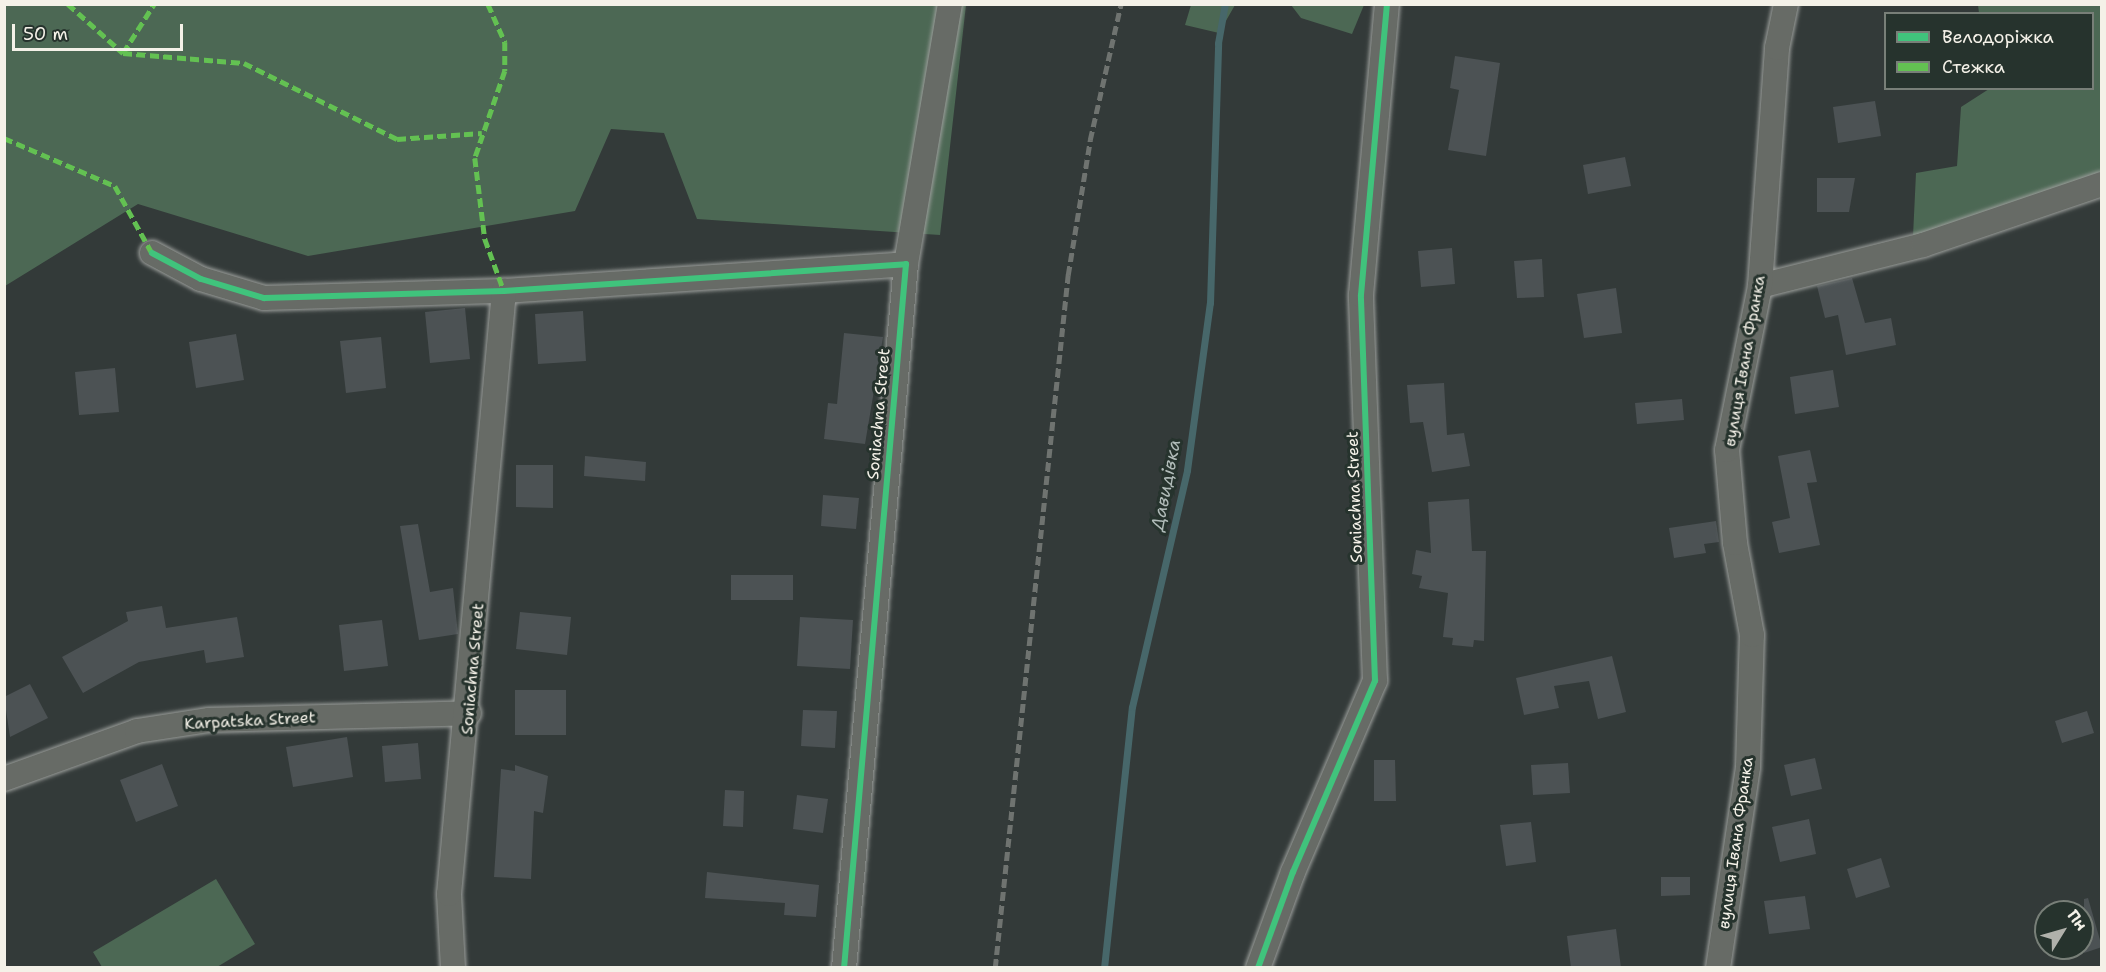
<!DOCTYPE html>
<meta charset="utf-8">
<style>
body{margin:0}
#map{position:relative;width:2106px;height:972px;overflow:hidden;background:#333a39;font-family:"Shantell Sans",sans-serif}
div>[style]{position:absolute}
[style*='--x']{left:calc(var(--x)*1px);top:calc(var(--y)*1px);width:calc(var(--w)*1px);rotate:calc(var(--a)*1deg)}
.green>*{inset:0;background:#4c6854}
.stream>*{height:7px;margin:-3.5px;padding:0 3.5px;transform-origin:3.5px;border-radius:3.5px;background:#47676a}
.building>*{inset:0;background:#4c5254}
.roads{filter:drop-shadow(0 0 2px #9b9e9b) drop-shadow(0 0 2px #9b9e9b)}
.street>*{height:24px;margin:-12px;padding:0 12px;transform-origin:12px;border-radius:12px;background:#676b66}
.rail>*{height:4.5px;margin-top:-2.25px;transform-origin:0;background:repeating-linear-gradient(90deg,#6f7370 0 9px,transparent 0 13.5px)}
.quiet>*{height:4.5px;margin-top:-2.25px;transform-origin:0;background:repeating-linear-gradient(90deg,#63c152 0 9px,transparent 0 13.5px)}
.cycleway>*{height:6px;margin:-3px;padding:0 3px;transform-origin:3px;border-radius:3px;background:#40c37c}
span{translate:-50% -50%;white-space:nowrap;text-align:center;line-height:1.15;-webkit-text-stroke:6px #26332d;paint-order:stroke}
.street-label{font-size:16px;color:#f4f1e8}
.water-label{font-size:18px;color:#b0bbb8;font-style:italic}
.frame{position:absolute;inset:0;border:6px solid #f4f1e8;pointer-events:none}
.legend{position:absolute;left:1884px;top:12px;width:210px;height:78px;box-sizing:border-box;background:#26332d;border:2px solid #787f78;margin:0;padding:8px 10px;list-style:none;font-size:18px;color:#f4f1e8}
.legend li{display:flex;align-items:center;gap:12px;height:30px}
.legend b{width:30px;border:2px solid #787f78}
.north{position:absolute;left:2034px;top:900px;width:60px;height:60px;box-sizing:border-box;background:#26332d;border:2px solid #787f78;border-radius:50%;rotate:53deg;font-size:16px;font-weight:700;line-height:24px;text-align:center;color:#f4f1e8}
.north::after{content:'';display:block;margin:auto;width:21px;height:27px;background:#b0b1ab;clip-path:polygon(50% 0,100% 100%,50% 72%,0 100%)}
.scale{position:absolute;left:12px;top:24px;width:171px;height:27px;box-sizing:border-box;border:3px solid #f4f1e8;border-top:0;padding-left:8px;font-size:18px;line-height:21px;white-space:nowrap;color:#f4f1e8;-webkit-text-stroke:4px #26332d;paint-order:stroke}
</style>
<div id="map">
<div class="green">
<i style="clip-path:polygon(5px 5px,966px 5px,940px 235px,697px 219px,664px 133px,611px 129px,575px 211px,308px 256px,138px 204px,5px 286px)"></i>
<i style="clip-path:polygon(1191px 5px,1191px 4px,1235px 5px,1219px 33px,1185px 25px)"></i>
<i style="clip-path:polygon(1291px 5px,1364px 5px,1352px 34px,1301px 18px)"></i>
<i style="clip-path:polygon(1978px 5px,2101px 5px,2101px 175px,1913px 236px,1916px 173px,1957px 166px,1961px 107px,1989px 89px,2092px 88px,2092px 14px,1979px 13px)"></i>
<i style="clip-path:polygon(216px 879px,255px 944px,217px 967px,102px 967px,93px 952px)"></i>
</div>
<div class="stream">
<i style="--x:1104;--y:968;--w:262;--a:-83.9"></i>
<i style="--x:1132;--y:707;--w:243;--a:-76.9"></i>
<i style="--x:1187;--y:470;--w:169;--a:-82.2"></i>
<i style="--x:1210;--y:303;--w:260;--a:-88.2"></i>
<i style="--x:1218;--y:43;--w:40;--a:-80"></i>
</div>
<div class="building">
<i style="clip-path:polygon(1455px 56px,1500px 63px,1486px 156px,1448px 150px,1459px 90px,1450px 88px)"></i>
<i style="clip-path:polygon(1875px 101px,1881px 136px,1838px 143px,1833px 107px)"></i>
<i style="clip-path:polygon(1625px 157px,1631px 186px,1588px 194px,1583px 165px)"></i>
<i style="clip-path:polygon(1817px 178px,1855px 178px,1849px 212px,1817px 212px)"></i>
<i style="clip-path:polygon(1452px 248px,1455px 284px,1421px 287px,1418px 251px)"></i>
<i style="clip-path:polygon(1542px 259px,1544px 297px,1517px 298px,1514px 261px)"></i>
<i style="clip-path:polygon(1852px 278px,1865px 323px,1891px 318px,1896px 345px,1846px 355px,1838px 315px,1825px 318px,1817px 286px)"></i>
<i style="clip-path:polygon(1616px 288px,1622px 333px,1584px 338px,1577px 294px)"></i>
<i style="clip-path:polygon(465px 308px,470px 359px,430px 363px,425px 312px)"></i>
<i style="clip-path:polygon(583px 311px,586px 361px,538px 364px,535px 314px)"></i>
<i style="clip-path:polygon(844px 333px,883px 337px,865px 444px,824px 439px,828px 403px,837px 404px)"></i>
<i style="clip-path:polygon(236px 334px,244px 380px,196px 388px,189px 342px)"></i>
<i style="clip-path:polygon(381px 337px,386px 388px,346px 393px,340px 341px)"></i>
<i style="clip-path:polygon(115px 368px,119px 412px,79px 415px,75px 372px)"></i>
<i style="clip-path:polygon(1833px 370px,1839px 407px,1795px 414px,1790px 377px)"></i>
<i style="clip-path:polygon(1444px 383px,1447px 435px,1464px 433px,1470px 466px,1432px 472px,1423px 422px,1410px 423px,1407px 385px)"></i>
<i style="clip-path:polygon(1682px 399px,1684px 420px,1637px 424px,1635px 403px)"></i>
<i style="clip-path:polygon(1810px 450px,1817px 482px,1807px 483px,1820px 545px,1779px 553px,1772px 522px,1790px 518px,1778px 456px)"></i>
<i style="clip-path:polygon(585px 456px,646px 462px,645px 481px,584px 476px)"></i>
<i style="clip-path:polygon(516px 465px,553px 465px,553px 508px,516px 507px)"></i>
<i style="clip-path:polygon(823px 495px,859px 498px,856px 529px,821px 526px)"></i>
<i style="clip-path:polygon(1469px 499px,1472px 551px,1486px 551px,1484px 641px,1474px 640px,1473px 647px,1452px 645px,1453px 638px,1443px 637px,1448px 593px,1419px 588px,1422px 576px,1412px 574px,1416px 550px,1431px 553px,1428px 502px)"></i>
<i style="clip-path:polygon(1716px 521px,1719px 542px,1704px 544px,1706px 553px,1674px 558px,1669px 528px)"></i>
<i style="clip-path:polygon(418px 524px,430px 592px,453px 588px,458px 634px,419px 640px,400px 526px)"></i>
<i style="clip-path:polygon(731px 575px,793px 575px,793px 600px,731px 600px)"></i>
<i style="clip-path:polygon(162px 606px,166px 628px,237px 617px,244px 657px,206px 663px,204px 650px,139px 662px,83px 693px,62px 657px,128px 621px,126px 612px)"></i>
<i style="clip-path:polygon(520px 612px,571px 617px,567px 655px,516px 649px)"></i>
<i style="clip-path:polygon(800px 617px,853px 620px,850px 669px,797px 666px)"></i>
<i style="clip-path:polygon(382px 620px,388px 666px,344px 671px,339px 625px)"></i>
<i style="clip-path:polygon(1612px 656px,1626px 712px,1598px 719px,1589px 681px,1554px 686px,1559px 708px,1524px 715px,1516px 678px)"></i>
<i style="clip-path:polygon(30px 684px,48px 718px,10px 737px,4px 697px)"></i>
<i style="clip-path:polygon(515px 690px,566px 690px,566px 735px,515px 735px)"></i>
<i style="clip-path:polygon(803px 710px,837px 711px,835px 748px,801px 746px)"></i>
<i style="clip-path:polygon(2087px 711px,2094px 733px,2062px 743px,2055px 721px)"></i>
<i style="clip-path:polygon(347px 737px,353px 777px,293px 787px,286px 747px)"></i>
<i style="clip-path:polygon(418px 743px,421px 779px,385px 782px,382px 746px)"></i>
<i style="clip-path:polygon(1815px 758px,1822px 789px,1791px 796px,1784px 765px)"></i>
<i style="clip-path:polygon(1374px 760px,1395px 760px,1396px 801px,1374px 801px)"></i>
<i style="clip-path:polygon(1568px 763px,1570px 793px,1533px 795px,1531px 765px)"></i>
<i style="clip-path:polygon(162px 764px,178px 806px,136px 822px,120px 780px)"></i>
<i style="clip-path:polygon(515px 765px,548px 776px,543px 813px,534px 811px,531px 879px,494px 877px,501px 769px,515px 771px)"></i>
<i style="clip-path:polygon(725px 790px,744px 791px,743px 827px,723px 826px)"></i>
<i style="clip-path:polygon(797px 795px,828px 799px,823px 833px,793px 829px)"></i>
<i style="clip-path:polygon(1809px 819px,1816px 854px,1780px 862px,1772px 827px)"></i>
<i style="clip-path:polygon(1531px 822px,1536px 862px,1506px 866px,1500px 825px)"></i>
<i style="clip-path:polygon(1881px 858px,1890px 887px,1856px 898px,1847px 869px)"></i>
<i style="clip-path:polygon(707px 872px,819px 885px,816px 917px,784px 915px,785px 903px,705px 898px)"></i>
<i style="clip-path:polygon(1661px 877px,1690px 877px,1690px 895px,1661px 896px)"></i>
<i style="clip-path:polygon(1805px 896px,1810px 929px,1769px 934px,1764px 901px)"></i>
<i style="clip-path:polygon(2088px 898px,2102px 947px,2084px 953px,2084px 899px)"></i>
<i style="clip-path:polygon(1616px 929px,1621px 968px,1571px 968px,1567px 936px)"></i>
</div>
<div class="roads">
<div class="street">
<i style="--x:152;--y:253;--w:55;--a:28"></i>
<i style="--x:201;--y:279;--w:66;--a:16.8"></i>
<i style="--x:264;--y:298;--w:240;--a:-1.7"></i>
<i style="--x:504;--y:291;--w:403;--a:-3.8"></i>
<i style="--x:906;--y:264;--w:707;--a:95.03"></i>
<i style="--x:906;--y:264;--w:264;--a:-80.4"></i>
<i style="--x:1760;--y:286;--w:168;--a:-14.1"></i>
<i style="--x:1923;--y:245;--w:189;--a:-18.8"></i>
<i style="--x:4;--y:779;--w:141;--a:-19.8"></i>
<i style="--x:137;--y:731;--w:73;--a:-8.7"></i>
<i style="--x:209;--y:720;--w:260;--a:-1.5"></i>
<i style="--x:453;--y:968;--w:74;--a:-93.1"></i>
<i style="--x:449;--y:894;--w:606;--a:-84.79"></i>
<i style="--x:1258;--y:968;--w:102;--a:-70"></i>
<i style="--x:1293;--y:872;--w:208;--a:-66.8"></i>
<i style="--x:1375;--y:681;--w:386;--a:-92.1"></i>
<i style="--x:1361;--y:295;--w:292;--a:-84.9"></i>
<i style="--x:1718;--y:968;--w:203;--a:-81.5"></i>
<i style="--x:1748;--y:767;--w:132;--a:-88.3"></i>
<i style="--x:1752;--y:635;--w:94;--a:-100.5"></i>
<i style="--x:1735;--y:543;--w:93;--a:-94.9"></i>
<i style="--x:1727;--y:450;--w:167;--a:-78.6"></i>
<i style="--x:1760;--y:286;--w:239;--a:-85.9"></i>
<i style="--x:1777;--y:48;--w:45;--a:-78.4"></i>
</div>
</div>
<div class="rail">
<i style="--x:995;--y:968;--w:697;--a:-83.99"></i>
<i style="--x:1068;--y:275;--w:137;--a:-80.7"></i>
<i style="--x:1090;--y:140;--w:139;--a:-77.2"></i>
</div>
<div class="quiet">
<i style="--x:68;--y:4;--w:74;--a:41.7"></i>
<i style="--x:123;--y:53;--w:58;--a:-57.7"></i>
<i style="--x:488;--y:4;--w:42;--a:65.9"></i>
<i style="--x:505;--y:42;--w:29;--a:90"></i>
<i style="--x:505;--y:71;--w:92;--a:109"></i>
<i style="--x:475;--y:158;--w:82;--a:83"></i>
<i style="--x:485;--y:239;--w:55;--a:69.9"></i>
<i style="--x:123;--y:53;--w:121;--a:4.7"></i>
<i style="--x:244;--y:63;--w:171;--a:26.4"></i>
<i style="--x:397;--y:139;--w:85;--a:-4"></i>
<i style="--x:4;--y:138;--w:121;--a:23.4"></i>
<i style="--x:115;--y:186;--w:77;--a:61.1"></i>
</div>
<div class="cycleway">
<i style="--x:152;--y:253;--w:55;--a:28"></i>
<i style="--x:201;--y:279;--w:66;--a:16.8"></i>
<i style="--x:264;--y:298;--w:240;--a:-1.7"></i>
<i style="--x:504;--y:291;--w:403;--a:-3.8"></i>
<i style="--x:906;--y:264;--w:707;--a:95.03"></i>
<i style="--x:1258;--y:968;--w:102;--a:-70"></i>
<i style="--x:1293;--y:872;--w:208;--a:-66.8"></i>
<i style="--x:1375;--y:681;--w:386;--a:-92.1"></i>
<i style="--x:1361;--y:295;--w:292;--a:-84.9"></i>
</div>
<div class="street-label">
<span style="left:1745px;top:361px;rotate:-80deg">вулиця Івана Франка</span>
<span style="left:879px;top:414px;rotate:-85deg">Soniachna Street</span>
<span style="left:1355px;top:497px;rotate:-92deg">Soniachna Street</span>
<span style="left:473px;top:669px;rotate:-85deg">Soniachna Street</span>
<span style="left:250px;top:721px;rotate:-3deg">Karpatska Street</span>
<span style="left:1736px;top:843px;rotate:-82deg">вулиця Івана Франка</span>
</div>
<div class="water-label">
<span style="left:1166px;top:485px;rotate:-79deg">Давидівка</span>
</div>
<div class="frame"></div>
<ul class="legend">
<li><b style="height:8px;background:#40c37c"></b>Велодоріжка</li>
<li><b style="height:8px;background:#63c152"></b>Стежка</li>
</ul>
<div class="north">Пн</div>
<div class="scale">50 m</div>
</div>
